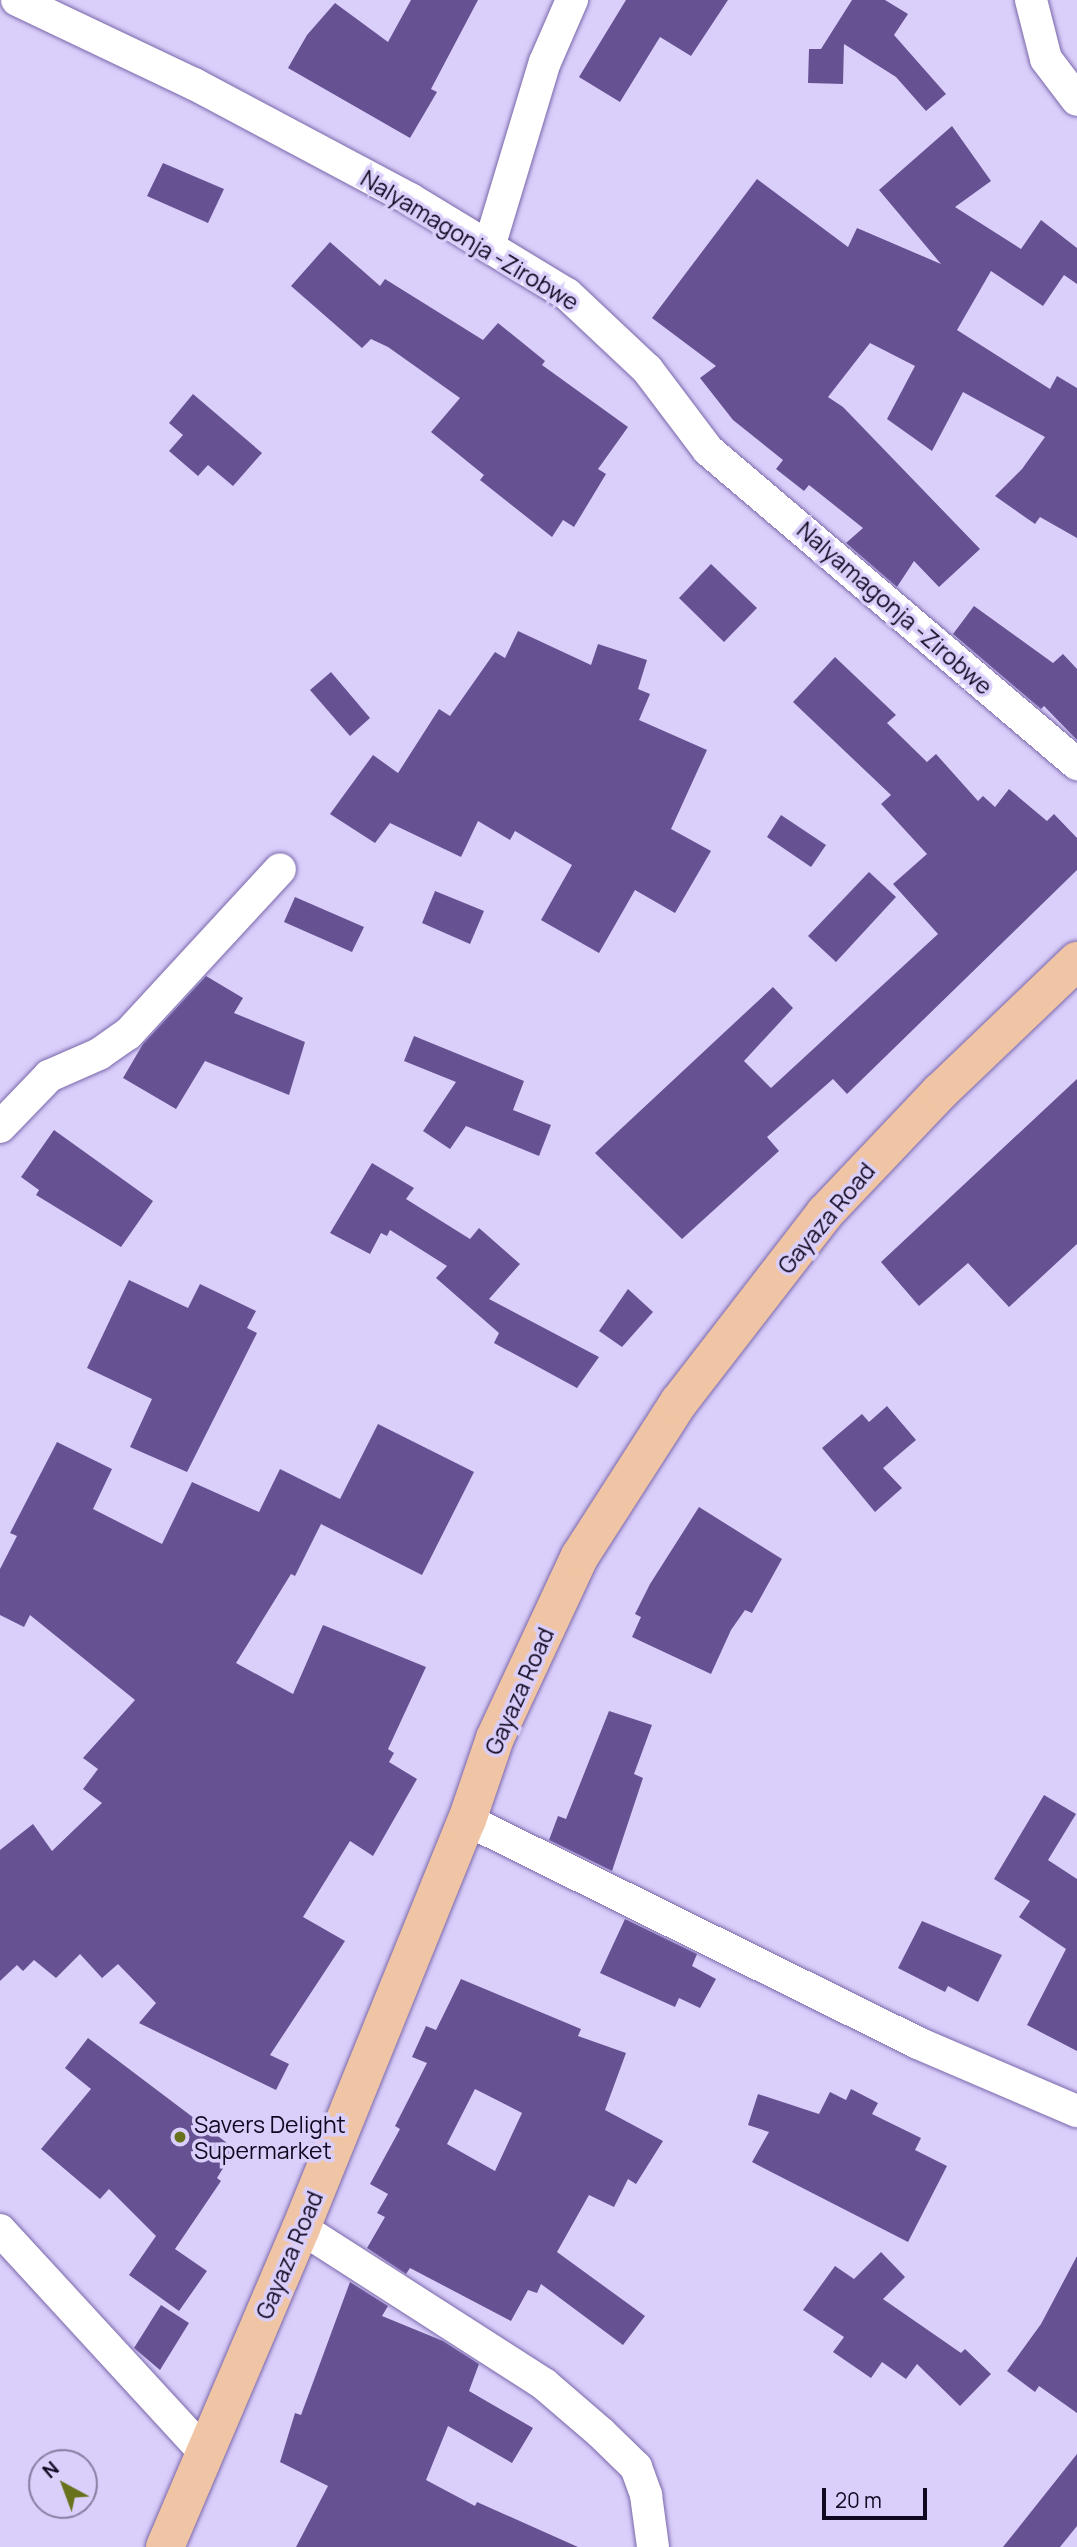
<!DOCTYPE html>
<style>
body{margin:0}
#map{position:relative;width:1077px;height:2547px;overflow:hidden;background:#dacffb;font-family:Manrope,sans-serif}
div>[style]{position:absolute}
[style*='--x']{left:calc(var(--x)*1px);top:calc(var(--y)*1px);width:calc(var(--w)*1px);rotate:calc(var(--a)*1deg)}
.building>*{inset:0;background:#665293}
.roads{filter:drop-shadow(0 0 2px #7a67aa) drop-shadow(0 0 2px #7a67aa)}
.street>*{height:32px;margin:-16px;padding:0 16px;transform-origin:16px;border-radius:16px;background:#fff}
.primary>*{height:38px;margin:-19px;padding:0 19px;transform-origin:19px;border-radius:19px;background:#f0c5a5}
.dots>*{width:19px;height:19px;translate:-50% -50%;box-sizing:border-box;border:4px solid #dacffb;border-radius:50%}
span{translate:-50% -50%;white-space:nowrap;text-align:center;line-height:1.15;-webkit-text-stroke:7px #dacffb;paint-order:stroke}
.street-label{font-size:23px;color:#100720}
.poi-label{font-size:23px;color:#100720}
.left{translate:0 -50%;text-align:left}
.north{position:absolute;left:28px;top:2449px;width:70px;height:70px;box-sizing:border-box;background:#dacffb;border:2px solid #897fa3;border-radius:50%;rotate:319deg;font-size:19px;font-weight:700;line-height:28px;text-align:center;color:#100720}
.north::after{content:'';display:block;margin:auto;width:24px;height:32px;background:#68721c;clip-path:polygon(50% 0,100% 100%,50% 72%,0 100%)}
.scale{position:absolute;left:822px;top:2488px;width:105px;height:32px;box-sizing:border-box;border:4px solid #100720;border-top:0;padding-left:9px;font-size:21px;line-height:24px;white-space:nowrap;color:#100720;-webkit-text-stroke:5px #dacffb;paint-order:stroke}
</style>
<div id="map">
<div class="building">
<i style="clip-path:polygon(411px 0,478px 0,431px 89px,437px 92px,410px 138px,288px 68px,307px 35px,335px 3px,388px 42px)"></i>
<i style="clip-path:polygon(626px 0,728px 0,691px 56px,660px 37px,620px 102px,579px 77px)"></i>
<i style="clip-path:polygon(852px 0,885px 0,908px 14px,894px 35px,946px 94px,926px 111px,896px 77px,844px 44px,843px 84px,808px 83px,809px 49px,821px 49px)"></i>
<i style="clip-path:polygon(952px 126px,991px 181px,955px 207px,1021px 249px,1041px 220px,1077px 248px,1077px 284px,1064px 275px,1043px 306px,991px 271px,957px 330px,1050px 389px,1057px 376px,1077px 388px,1077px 538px,1040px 517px,1035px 524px,995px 496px,1022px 469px,1045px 437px,963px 392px,932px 451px,887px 419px,915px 366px,870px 343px,828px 397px,843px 407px,980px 549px,939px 587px,914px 561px,897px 587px,846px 543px,863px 528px,809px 485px,804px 491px,776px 469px,783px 460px,733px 420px,700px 378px,716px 366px,652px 318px,757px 179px,848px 247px,857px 228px,941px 264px,879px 190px)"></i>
<i style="clip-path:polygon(163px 163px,224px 189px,208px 223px,147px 196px)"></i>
<i style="clip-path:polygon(330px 242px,380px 286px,385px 279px,483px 340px,498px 323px,545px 361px,542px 365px,628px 427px,598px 469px,606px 474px,574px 527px,563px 520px,552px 537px,480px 480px,484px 475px,431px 432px,460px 398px,388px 347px,371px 339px,362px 348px,291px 286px)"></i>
<i style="clip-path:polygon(193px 394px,262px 453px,233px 486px,208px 465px,198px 476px,169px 451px,183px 435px,169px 423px)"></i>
<i style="clip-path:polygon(711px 564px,757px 608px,724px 642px,679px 598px)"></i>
<i style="clip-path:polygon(974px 606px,1053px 663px,1063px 654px,1077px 669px,1077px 740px,1044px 706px,1041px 709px,953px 634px)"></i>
<i style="clip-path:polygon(518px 631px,591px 665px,598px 644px,647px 660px,638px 689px,650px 694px,639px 720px,707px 750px,671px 829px,711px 851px,675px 913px,635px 890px,599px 953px,541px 920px,572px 865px,515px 831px,510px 840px,478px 821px,461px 857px,390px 823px,375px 843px,330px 814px,373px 755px,398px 773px,439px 709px,450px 716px,495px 652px,505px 658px)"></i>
<i style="clip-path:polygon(835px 657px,896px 715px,887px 723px,927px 762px,936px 754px,978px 801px,983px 796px,995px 807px,1009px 789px,1047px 821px,1054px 814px,1077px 838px,1077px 870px,847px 1094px,833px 1079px,767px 1137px,779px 1151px,682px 1239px,595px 1153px,773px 987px,793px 1008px,744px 1061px,771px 1088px,938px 934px,893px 884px,927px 854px,881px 804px,891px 795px,793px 702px)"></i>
<i style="clip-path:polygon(331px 672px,370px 718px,350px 736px,310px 690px)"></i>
<i style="clip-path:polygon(781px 815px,826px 845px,811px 867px,767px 837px)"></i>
<i style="clip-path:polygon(869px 872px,896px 897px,836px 962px,808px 936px)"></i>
<i style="clip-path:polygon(435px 891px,484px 911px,470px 944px,422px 923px)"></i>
<i style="clip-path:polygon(295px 897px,364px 927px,352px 952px,284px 922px)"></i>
<i style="clip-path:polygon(206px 976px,243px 998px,234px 1013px,305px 1042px,289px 1095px,205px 1061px,176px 1109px,123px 1078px,143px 1044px)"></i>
<i style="clip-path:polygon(414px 1036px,524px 1081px,513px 1110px,551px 1125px,539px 1156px,466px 1126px,450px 1149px,423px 1131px,456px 1082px,404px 1061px)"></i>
<i style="clip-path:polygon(1077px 1079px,1077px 1244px,1009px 1307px,968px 1263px,919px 1306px,881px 1262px)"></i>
<i style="clip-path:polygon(54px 1130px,153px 1201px,121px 1247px,36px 1195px,39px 1190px,21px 1177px)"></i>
<i style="clip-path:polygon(372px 1163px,414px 1188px,406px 1199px,470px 1239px,479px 1228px,520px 1264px,489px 1299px,599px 1357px,577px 1388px,494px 1343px,499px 1333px,436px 1278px,447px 1266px,390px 1230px,387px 1236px,381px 1233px,370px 1254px,330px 1233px)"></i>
<i style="clip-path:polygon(129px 1280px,188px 1308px,200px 1284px,256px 1311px,247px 1328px,257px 1333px,187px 1472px,130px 1447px,152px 1399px,87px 1368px)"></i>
<i style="clip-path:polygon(628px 1289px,653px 1312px,622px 1347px,599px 1331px)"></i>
<i style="clip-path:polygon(887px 1406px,916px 1440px,883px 1468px,902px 1488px,875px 1512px,822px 1448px,862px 1414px,869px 1422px)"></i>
<i style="clip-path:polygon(378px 1424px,474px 1472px,422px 1575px,321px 1524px,295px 1576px,291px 1574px,236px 1663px,293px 1694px,323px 1625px,426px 1667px,388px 1749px,394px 1753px,389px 1762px,417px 1779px,373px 1856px,350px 1841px,303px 1917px,345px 1941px,270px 2055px,289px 2064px,276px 2090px,139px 2023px,156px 2003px,118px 1964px,102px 1978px,80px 1954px,56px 1978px,34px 1960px,23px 1971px,17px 1965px,0 1981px,0 1850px,33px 1824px,52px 1851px,102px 1803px,83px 1789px,98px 1769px,83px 1758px,135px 1700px,30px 1615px,24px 1627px,0 1615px,0 1569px,17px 1536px,10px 1533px,57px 1442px,112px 1469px,93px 1509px,162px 1544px,192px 1482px,259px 1512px,280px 1469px,340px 1499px)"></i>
<i style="clip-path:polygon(699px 1507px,782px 1559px,752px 1613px,745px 1610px,731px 1630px,711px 1674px,632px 1637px,641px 1617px,635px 1614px,650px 1584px)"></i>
<i style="clip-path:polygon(609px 1711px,652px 1725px,634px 1774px,643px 1778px,612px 1871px,549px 1840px,558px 1816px,566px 1819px)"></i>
<i style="clip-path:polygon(1044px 1795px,1076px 1814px,1048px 1860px,1077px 1879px,1077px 2051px,1027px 2025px,1066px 1949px,1019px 1917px,1030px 1901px,994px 1879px)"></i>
<i style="clip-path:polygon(625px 1919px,697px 1954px,692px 1966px,716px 1979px,700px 2008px,679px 1998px,675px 2007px,600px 1973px)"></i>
<i style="clip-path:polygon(922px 1921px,1002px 1955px,978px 2002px,948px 1986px,945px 1992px,898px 1968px)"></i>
<i style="clip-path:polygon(evenodd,461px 1979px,581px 2029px,578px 2036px,626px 2053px,605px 2110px,663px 2141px,636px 2184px,628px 2179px,614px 2207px,589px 2195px,557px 2252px,645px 2316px,623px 2345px,541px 2284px,537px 2293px,528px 2290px,511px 2321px,410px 2268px,406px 2274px,367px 2248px,385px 2217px,377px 2213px,388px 2194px,370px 2184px,400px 2129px,395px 2126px,427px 2063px,412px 2057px,426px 2026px,436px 2030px,461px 1979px,475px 2089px,522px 2113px,495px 2171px,447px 2144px,475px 2089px)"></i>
<i style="clip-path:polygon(88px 2038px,235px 2149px,217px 2178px,221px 2181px,175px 2249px,207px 2271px,179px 2311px,129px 2275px,156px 2236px,109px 2189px,100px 2199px,41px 2149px,91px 2089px,65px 2068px)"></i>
<i style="clip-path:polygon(851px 2089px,878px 2103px,872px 2114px,921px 2138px,915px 2150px,947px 2166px,908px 2242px,752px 2162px,769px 2132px,748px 2125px,758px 2094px,819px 2114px,830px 2092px,846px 2100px)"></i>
<i style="clip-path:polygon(881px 2252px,905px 2277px,883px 2299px,961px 2353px,965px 2349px,991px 2374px,960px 2406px,917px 2364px,906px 2379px,882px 2362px,871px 2378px,833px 2352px,844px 2337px,803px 2310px,835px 2266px,854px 2279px)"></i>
<i style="clip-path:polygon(1077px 2256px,1077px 2413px,1039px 2386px,1035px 2392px,1007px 2371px,1041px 2324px)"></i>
<i style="clip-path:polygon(350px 2282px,388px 2306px,382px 2316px,443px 2341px,479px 2364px,469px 2391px,533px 2428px,512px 2463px,448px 2426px,426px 2480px,475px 2506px,477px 2502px,578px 2547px,296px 2547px,328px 2486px,280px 2462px,295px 2413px,301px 2415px)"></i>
<i style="clip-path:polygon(161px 2305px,189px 2323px,160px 2370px,134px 2348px)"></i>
<i style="clip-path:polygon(1077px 2454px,1077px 2526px,1060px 2547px,1003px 2547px)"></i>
</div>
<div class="roads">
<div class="street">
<i style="--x:17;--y:0;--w:196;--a:25.4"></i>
<i style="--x:194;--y:84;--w:245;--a:28"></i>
<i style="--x:410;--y:199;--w:184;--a:31.2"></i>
<i style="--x:567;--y:294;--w:110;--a:43.2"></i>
<i style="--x:647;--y:369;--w:101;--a:53"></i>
<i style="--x:708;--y:450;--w:485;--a:40.4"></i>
<i style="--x:1031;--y:0;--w:61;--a:75.7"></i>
<i style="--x:1046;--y:59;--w:51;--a:52.9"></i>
<i style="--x:489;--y:247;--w:193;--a:-73.2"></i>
<i style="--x:545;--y:62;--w:68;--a:-66.5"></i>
<i style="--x:0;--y:1127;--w:71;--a:-46.1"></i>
<i style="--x:49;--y:1076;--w:55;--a:-23.7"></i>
<i style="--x:99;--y:1054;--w:35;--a:-35"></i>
<i style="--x:128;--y:1034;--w:224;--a:-47.3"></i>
<i style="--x:467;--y:1820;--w:503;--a:26.31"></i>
<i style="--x:918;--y:2043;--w:173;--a:23.2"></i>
<i style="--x:301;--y:2228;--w:289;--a:32.7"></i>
<i style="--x:544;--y:2384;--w:75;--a:40.7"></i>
<i style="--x:601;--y:2433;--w:49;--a:44.2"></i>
<i style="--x:636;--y:2467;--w:30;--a:70"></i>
<i style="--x:646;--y:2495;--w:52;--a:82.3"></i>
<i style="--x:0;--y:2230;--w:301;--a:47.4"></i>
</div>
<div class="primary">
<i style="--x:165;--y:2547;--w:347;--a:-66.9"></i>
<i style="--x:301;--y:2228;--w:440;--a:-67.9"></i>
<i style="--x:467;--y:1820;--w:87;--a:-71.1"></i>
<i style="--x:495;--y:1738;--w:201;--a:-65"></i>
<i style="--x:580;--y:1556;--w:183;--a:-57.3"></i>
<i style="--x:679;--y:1402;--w:239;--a:-52.3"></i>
<i style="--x:825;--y:1213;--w:167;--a:-46.5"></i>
<i style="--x:940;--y:1092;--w:190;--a:-43.7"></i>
</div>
</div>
<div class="dots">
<i style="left:180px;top:2137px;background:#68721c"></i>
</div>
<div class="street-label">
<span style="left:470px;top:240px;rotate:31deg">Nalyamagonja -Zirobwe</span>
<span style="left:895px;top:608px;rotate:41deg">Nalyamagonja -Zirobwe</span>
<span style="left:826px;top:1218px;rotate:-50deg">Gayaza Road</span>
<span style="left:519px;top:1691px;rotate:-66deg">Gayaza Road</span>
<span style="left:289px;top:2255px;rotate:-67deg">Gayaza Road</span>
</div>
<div class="poi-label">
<span class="left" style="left:194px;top:2137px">Savers Delight<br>Supermarket</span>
</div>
<div class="north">N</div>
<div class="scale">20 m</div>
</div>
